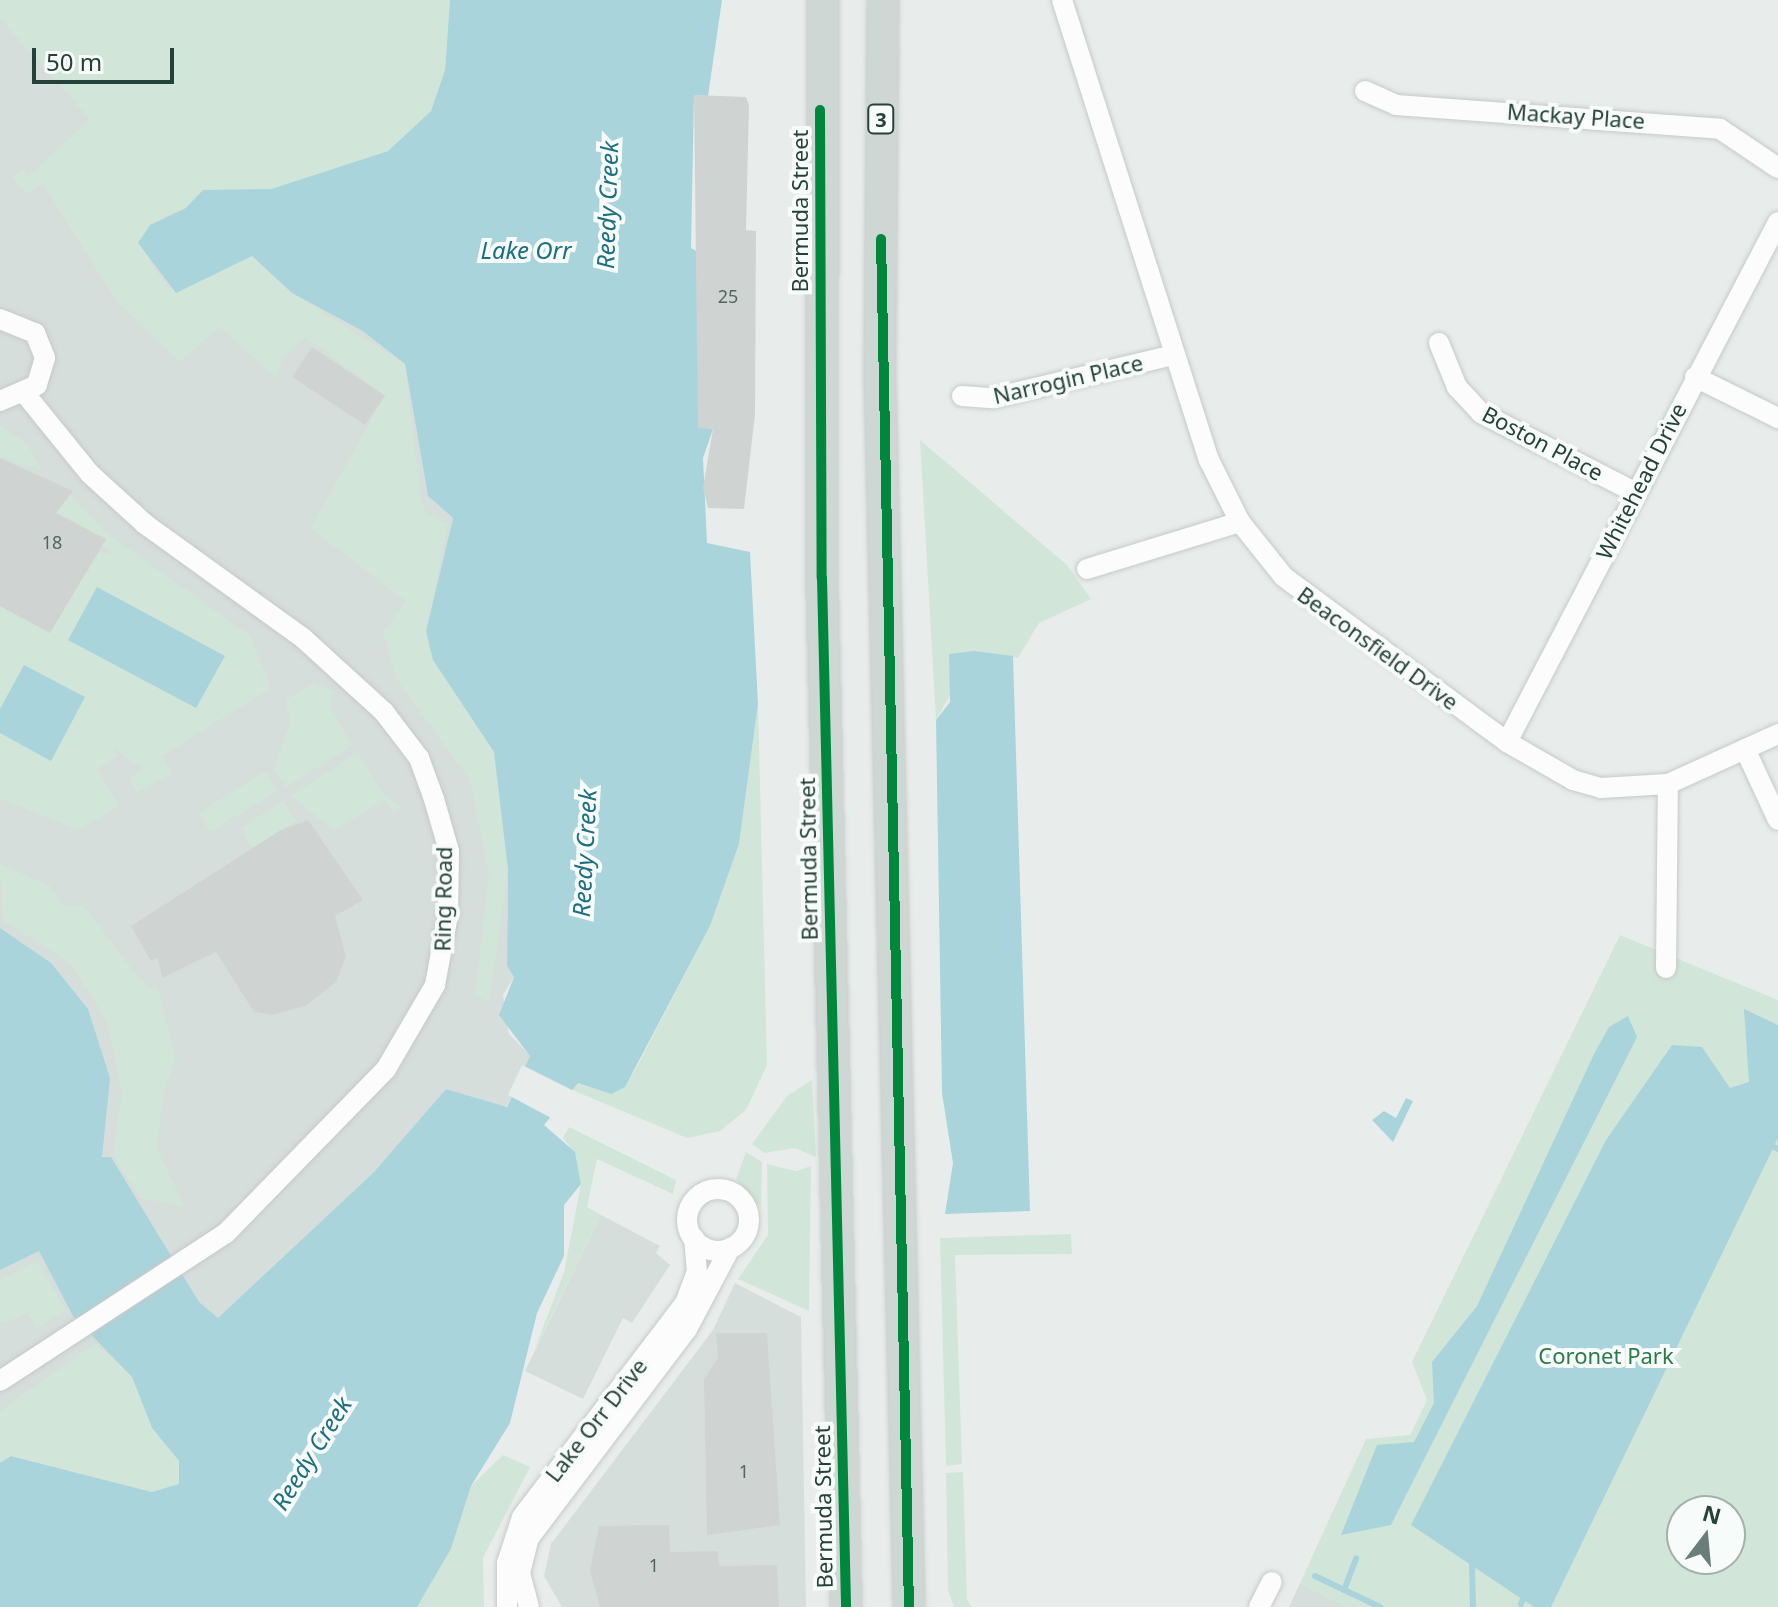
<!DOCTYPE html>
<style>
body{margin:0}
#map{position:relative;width:1778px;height:1607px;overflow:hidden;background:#e8edeb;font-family:"Noto Sans",sans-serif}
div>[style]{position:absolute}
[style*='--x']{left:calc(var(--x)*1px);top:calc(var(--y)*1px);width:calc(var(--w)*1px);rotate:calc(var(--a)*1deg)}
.built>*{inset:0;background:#d6dedb}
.green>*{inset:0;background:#d1e6d8}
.water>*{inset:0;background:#a9d4db}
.pier>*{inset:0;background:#e8edeb}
.stream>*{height:6px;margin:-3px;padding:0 3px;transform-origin:3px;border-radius:3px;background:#a9d4db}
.building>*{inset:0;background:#cfd4d2}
.roads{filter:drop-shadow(0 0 2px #c5cac8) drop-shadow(0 0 2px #c5cac8)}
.minor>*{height:20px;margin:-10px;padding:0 10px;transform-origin:10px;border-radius:10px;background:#fcfcfc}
.minor>.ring{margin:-10px;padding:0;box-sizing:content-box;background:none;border:20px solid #fcfcfc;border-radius:50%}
.primary>*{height:30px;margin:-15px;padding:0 15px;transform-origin:15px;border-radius:15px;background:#cfd7d5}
.cycleway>*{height:10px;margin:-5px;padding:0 5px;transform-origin:5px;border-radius:5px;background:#00873e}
span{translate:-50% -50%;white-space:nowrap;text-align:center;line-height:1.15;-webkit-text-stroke:8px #f7fbf9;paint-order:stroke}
.number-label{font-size:18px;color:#506761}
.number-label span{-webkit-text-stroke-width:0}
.shield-label span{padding:2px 6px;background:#f7fbf9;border:2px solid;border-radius:6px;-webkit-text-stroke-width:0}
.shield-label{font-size:20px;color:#24423a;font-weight:700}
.street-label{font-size:22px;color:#24423a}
.park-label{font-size:22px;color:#2d7a4b}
.water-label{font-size:24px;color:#1c6f80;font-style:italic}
.north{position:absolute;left:1666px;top:1495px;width:80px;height:80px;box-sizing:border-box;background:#f7fbf9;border:2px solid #a3b1ad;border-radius:50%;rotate:16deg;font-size:22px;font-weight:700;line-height:32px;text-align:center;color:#24423a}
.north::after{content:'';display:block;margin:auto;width:28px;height:36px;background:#697e78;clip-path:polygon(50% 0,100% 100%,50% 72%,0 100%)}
.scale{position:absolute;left:32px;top:48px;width:142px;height:36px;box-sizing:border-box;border:4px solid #24423a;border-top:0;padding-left:10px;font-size:24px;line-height:28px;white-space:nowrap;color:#24423a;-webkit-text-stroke:6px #f7fbf9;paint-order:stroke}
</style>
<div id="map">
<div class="built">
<i style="clip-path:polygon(0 0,450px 0,271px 189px,361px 330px,405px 364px,428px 496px,453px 518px,426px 631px,494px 752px,508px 870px,507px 966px,514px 977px,503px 995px,509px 1034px,531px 1056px,506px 1107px,446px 1089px,373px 1173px,219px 1319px,0 1463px)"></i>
<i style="clip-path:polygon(601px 1215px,660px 1246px,656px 1253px,670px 1265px,632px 1323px,623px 1318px,583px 1399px,525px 1371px)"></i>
<i style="clip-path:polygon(735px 1283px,801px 1317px,806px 1607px,562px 1607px,544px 1576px,551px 1544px,713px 1330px)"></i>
<i style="clip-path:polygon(1300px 1583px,1348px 1607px,1289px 1607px)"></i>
</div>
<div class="green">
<i style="clip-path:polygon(0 0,450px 0,445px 70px,431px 111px,388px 151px,271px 189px,203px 190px,186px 208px,165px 215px,149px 262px,170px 289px,252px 256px,292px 293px,405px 364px,420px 493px,425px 512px,448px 523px,426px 631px,433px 660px,494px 752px,508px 870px,489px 1002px,475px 995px,489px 875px,470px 780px,396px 678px,383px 633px,406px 601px,311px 528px,385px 395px,305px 337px,283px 357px,276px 377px,219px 327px,180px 362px,116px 300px,43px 184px,26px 193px,13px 177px,22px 170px,29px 176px,90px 119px,0 18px)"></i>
<i style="clip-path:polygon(0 425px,28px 445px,41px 470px,0 457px)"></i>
<i style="clip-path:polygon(920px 440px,1067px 565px,1091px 599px,1039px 623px,1018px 658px,975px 651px,936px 720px)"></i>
<i style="clip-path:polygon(70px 495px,108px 534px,250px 636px,271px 688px,162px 756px,172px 774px,137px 792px,129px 778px,143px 769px,113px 748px,118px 756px,97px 769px,119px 806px,78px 830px,0 798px,0 606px,50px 633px,79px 579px,58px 558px,87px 574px,99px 552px,115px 554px,102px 546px,106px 539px,56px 513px)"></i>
<i style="clip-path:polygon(313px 684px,333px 691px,330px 707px,352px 745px,286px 787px,274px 769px,290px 723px,286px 700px)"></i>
<i style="clip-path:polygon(758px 704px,767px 1065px,746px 1110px,720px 1131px,687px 1138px,572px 1090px,578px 1083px,611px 1094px,633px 1074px,710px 926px,739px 844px)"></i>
<i style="clip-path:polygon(358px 753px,386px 798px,402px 807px,393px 813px,385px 800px,333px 830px,291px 795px)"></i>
<i style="clip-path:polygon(265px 772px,277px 791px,210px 832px,199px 813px)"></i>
<i style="clip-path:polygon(283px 801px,296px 821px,252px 848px,241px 828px)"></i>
<i style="clip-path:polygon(0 864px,50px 886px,63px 906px,84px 906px,133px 971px,149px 988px,157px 986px,176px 1059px,163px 1093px,157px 1149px,184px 1206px,140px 1198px,113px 1155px,122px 1091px,107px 1021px,71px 964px,2px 919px)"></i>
<i style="clip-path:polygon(evenodd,1620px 935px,1778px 1000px,1778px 1607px,1348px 1607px,1300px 1583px,1366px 1439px,1410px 1435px,1427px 1400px,1412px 1362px,1620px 935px,1682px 1511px,1730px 1511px,1730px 1559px,1682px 1559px,1682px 1511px)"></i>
<i style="clip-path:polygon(812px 1080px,816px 1157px,795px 1148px,764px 1153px,752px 1144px,787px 1096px)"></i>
<i style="clip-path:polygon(569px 1127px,676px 1180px,673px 1194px,597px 1159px,587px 1207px,601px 1215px,534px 1351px,564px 1272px,581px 1184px,575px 1153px,563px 1138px)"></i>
<i style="clip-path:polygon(746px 1152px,762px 1162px,761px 1208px,736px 1179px)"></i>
<i style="clip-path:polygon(767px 1164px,796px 1171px,811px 1166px,809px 1311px,738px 1279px,768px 1235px)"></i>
<i style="clip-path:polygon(1071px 1234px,1072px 1254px,955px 1255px,962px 1464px,946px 1466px,940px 1238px)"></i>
<i style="clip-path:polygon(36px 1261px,66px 1309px,37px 1329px,28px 1313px,0 1324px,0 1280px)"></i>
<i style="clip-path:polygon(95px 1344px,132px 1376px,152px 1428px,179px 1461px,179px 1485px,152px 1492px,12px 1456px,0 1463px,0 1411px)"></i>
<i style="clip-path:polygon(503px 1455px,530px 1467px,483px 1558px,484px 1607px,417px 1607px,451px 1549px,471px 1486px)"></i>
<i style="clip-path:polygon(963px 1472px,967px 1600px,972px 1607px,954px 1607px,948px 1590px,946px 1473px)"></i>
</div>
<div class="water">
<i style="clip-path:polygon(450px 0,722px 0,708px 96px,694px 95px,691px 248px,700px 253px,698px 427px,713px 429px,703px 458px,707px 543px,750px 552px,758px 704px,739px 844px,710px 926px,625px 1087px,611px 1094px,578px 1083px,544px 1125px,575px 1152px,581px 1184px,564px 1205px,564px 1256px,537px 1313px,510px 1423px,471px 1486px,451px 1549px,417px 1607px,0 1607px,0 1463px,11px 1456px,152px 1492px,179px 1484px,179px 1461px,152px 1428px,132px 1377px,73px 1316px,39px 1251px,0 1270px,0 928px,51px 963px,88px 1009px,110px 1078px,102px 1157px,111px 1157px,199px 1302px,218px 1318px,373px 1173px,446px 1089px,507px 1107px,530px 1056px,499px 1015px,514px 977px,507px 966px,508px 870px,494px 752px,433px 660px,426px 631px,453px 518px,428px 496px,405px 364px,361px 330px,292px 293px,252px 256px,176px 293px,138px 243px,150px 225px,186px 208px,203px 190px,271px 189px,388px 151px,431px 111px,445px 70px)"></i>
<i style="clip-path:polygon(97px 587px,225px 656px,196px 708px,68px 640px)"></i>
<i style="clip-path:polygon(975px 651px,1013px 656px,1030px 1211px,945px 1214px,953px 1163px,942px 1093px,936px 720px,950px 702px,949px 654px)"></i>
<i style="clip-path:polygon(24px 665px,85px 697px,51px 761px,0 733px,0 709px)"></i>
<i style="clip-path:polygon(1744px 1009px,1778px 1025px,1778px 1138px,1551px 1607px,1534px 1607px,1411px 1525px,1606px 1140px,1672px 1045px,1702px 1047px,1730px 1088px,1749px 1082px)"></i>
<i style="clip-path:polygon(1628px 1016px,1637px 1037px,1391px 1525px,1341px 1535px,1377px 1445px,1414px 1442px,1434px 1403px,1432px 1362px,1477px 1306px,1594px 1054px,1609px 1027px)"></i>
<i style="clip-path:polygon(1406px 1098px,1413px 1101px,1393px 1142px,1372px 1120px,1384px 1111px,1396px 1118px)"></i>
</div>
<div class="pier">
<i style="clip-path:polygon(522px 1065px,576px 1092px,553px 1119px,508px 1095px)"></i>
</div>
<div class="stream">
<i style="--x:1774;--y:1147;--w:4;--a:27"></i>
<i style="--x:1472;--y:1564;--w:43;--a:88.7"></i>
<i style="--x:1315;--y:1576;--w:72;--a:25.5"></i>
<i style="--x:1344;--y:1590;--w:34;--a:-69"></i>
<i style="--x:1521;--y:1604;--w:5;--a:-68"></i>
</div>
<div class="building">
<i style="clip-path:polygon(694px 95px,746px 97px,749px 105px,746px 230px,756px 231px,755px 414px,744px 509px,708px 508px,703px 488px,713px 429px,698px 428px)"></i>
<i style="clip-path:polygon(312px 347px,385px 396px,365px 425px,292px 377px)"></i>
<i style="clip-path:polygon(0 458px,73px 491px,56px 513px,106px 539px,50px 633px,0 606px)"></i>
<i style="clip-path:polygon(308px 820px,363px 900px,335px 916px,346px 957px,336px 982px,307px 1005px,272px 1015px,254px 1012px,216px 952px,162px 978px,158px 957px,151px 961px,131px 926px,281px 830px)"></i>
<i style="clip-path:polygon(716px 1333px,767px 1333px,780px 1525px,707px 1535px,704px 1379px,718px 1358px)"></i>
<i style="clip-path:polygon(669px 1525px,670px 1552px,718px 1551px,719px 1566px,777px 1565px,779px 1607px,600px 1607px,590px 1571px,599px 1526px)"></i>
</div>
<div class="roads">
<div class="minor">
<i style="--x:1062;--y:0;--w:483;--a:72.3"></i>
<i style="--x:1209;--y:460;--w:69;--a:63.4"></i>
<i style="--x:1240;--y:522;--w:70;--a:51.3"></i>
<i style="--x:1284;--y:577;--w:277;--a:36.5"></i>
<i style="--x:1507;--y:742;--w:76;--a:29.9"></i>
<i style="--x:1573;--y:780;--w:29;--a:16"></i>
<i style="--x:1601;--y:788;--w:67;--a:-3.4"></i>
<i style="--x:1668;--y:784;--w:121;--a:-24.4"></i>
<i style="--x:1365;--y:91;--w:34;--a:24"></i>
<i style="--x:1396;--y:105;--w:325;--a:4.2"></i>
<i style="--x:1720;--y:129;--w:70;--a:33.9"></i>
<i style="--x:0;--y:319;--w:38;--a:22"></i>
<i style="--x:35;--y:333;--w:27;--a:68"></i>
<i style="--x:45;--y:358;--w:28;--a:107"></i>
<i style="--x:37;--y:385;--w:40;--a:156.6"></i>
<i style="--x:1439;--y:343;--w:48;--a:67.8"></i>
<i style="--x:1457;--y:387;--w:35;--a:47"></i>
<i style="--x:1481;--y:413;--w:172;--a:27.3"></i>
<i style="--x:1695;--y:377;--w:93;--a:26.3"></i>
<i style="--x:962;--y:396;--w:31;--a:4"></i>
<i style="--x:993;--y:398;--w:186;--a:-13.4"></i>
<i style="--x:1087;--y:569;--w:160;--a:-17.1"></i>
<i style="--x:1507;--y:742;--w:586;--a:-62.47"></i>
<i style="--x:1745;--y:749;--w:78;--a:65.1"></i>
<i style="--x:1666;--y:968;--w:184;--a:-89.4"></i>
<i class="ring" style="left:687px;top:1189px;width:42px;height:42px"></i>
<i style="--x:0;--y:1381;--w:270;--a:-33.2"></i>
<i style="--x:226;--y:1233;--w:229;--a:-45.7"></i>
<i style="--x:386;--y:1069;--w:97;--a:-59.7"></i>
<i style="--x:435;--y:985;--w:71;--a:-79.5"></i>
<i style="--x:448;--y:915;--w:64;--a:-89.1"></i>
<i style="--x:449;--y:851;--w:54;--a:-106.1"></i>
<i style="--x:434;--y:799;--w:44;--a:-110.1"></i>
<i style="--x:419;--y:758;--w:58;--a:-127.3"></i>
<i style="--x:384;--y:712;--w:110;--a:-137.6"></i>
<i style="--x:303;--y:638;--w:195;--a:-144.2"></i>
<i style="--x:145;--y:524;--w:74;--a:-137.7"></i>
<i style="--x:90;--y:474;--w:102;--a:-129"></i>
<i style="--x:507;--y:1607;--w:44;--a:-90"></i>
<i style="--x:507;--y:1563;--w:48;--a:-71.9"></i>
<i style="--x:522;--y:1517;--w:269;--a:-52.7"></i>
<i style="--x:685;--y:1303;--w:33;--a:-69"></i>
<i style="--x:697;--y:1272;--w:34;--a:-95"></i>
<i style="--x:529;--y:1607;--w:35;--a:-105"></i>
<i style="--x:520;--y:1573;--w:36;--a:-76"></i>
<i style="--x:529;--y:1538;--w:262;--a:-52.9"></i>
<i style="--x:687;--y:1329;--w:92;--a:-62"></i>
<i style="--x:1259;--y:1607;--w:28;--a:-63"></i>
</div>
<div class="primary">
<i style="--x:823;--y:0;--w:578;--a:90.1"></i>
<i style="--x:822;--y:578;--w:1029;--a:88.66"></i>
<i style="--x:883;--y:0;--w:381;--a:90.5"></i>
<i style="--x:880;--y:381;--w:1226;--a:88.64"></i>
</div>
</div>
<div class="cycleway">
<i style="--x:820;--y:110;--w:468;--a:89.8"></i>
<i style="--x:822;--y:578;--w:1029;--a:88.66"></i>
<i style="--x:881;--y:239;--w:1368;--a:88.83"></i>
</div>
<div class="number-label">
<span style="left:728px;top:296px">25</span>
<span style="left:52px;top:542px">18</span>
<span style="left:744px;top:1471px">1</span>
<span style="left:654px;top:1565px">1</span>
</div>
<div class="shield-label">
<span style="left:881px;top:119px">3</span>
</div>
<div class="street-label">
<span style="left:1576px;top:116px;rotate:4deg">Mackay Place</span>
<span style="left:800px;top:211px;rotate:-90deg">Bermuda Street</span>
<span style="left:1068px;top:379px;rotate:-13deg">Narrogin Place</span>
<span style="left:1543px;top:443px;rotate:28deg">Boston Place</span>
<span style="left:1641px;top:481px;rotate:-63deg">Whitehead Drive</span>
<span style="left:1378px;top:648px;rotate:36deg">Beaconsfield Drive</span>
<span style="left:808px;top:859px;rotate:-91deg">Bermuda Street</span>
<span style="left:443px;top:899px;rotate:-89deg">Ring Road</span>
<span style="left:596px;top:1420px;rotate:-52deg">Lake Orr Drive</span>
<span style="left:823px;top:1507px;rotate:-91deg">Bermuda Street</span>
</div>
<div class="park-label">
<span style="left:1606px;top:1356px">Coronet Park</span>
</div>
<div class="water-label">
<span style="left:607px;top:205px;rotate:-88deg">Reedy Creek</span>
<span style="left:526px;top:250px">Lake Orr</span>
<span style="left:584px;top:853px;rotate:-87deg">Reedy Creek</span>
<span style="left:311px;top:1453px;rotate:-58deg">Reedy Creek</span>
</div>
<div class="north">N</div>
<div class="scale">50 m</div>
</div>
